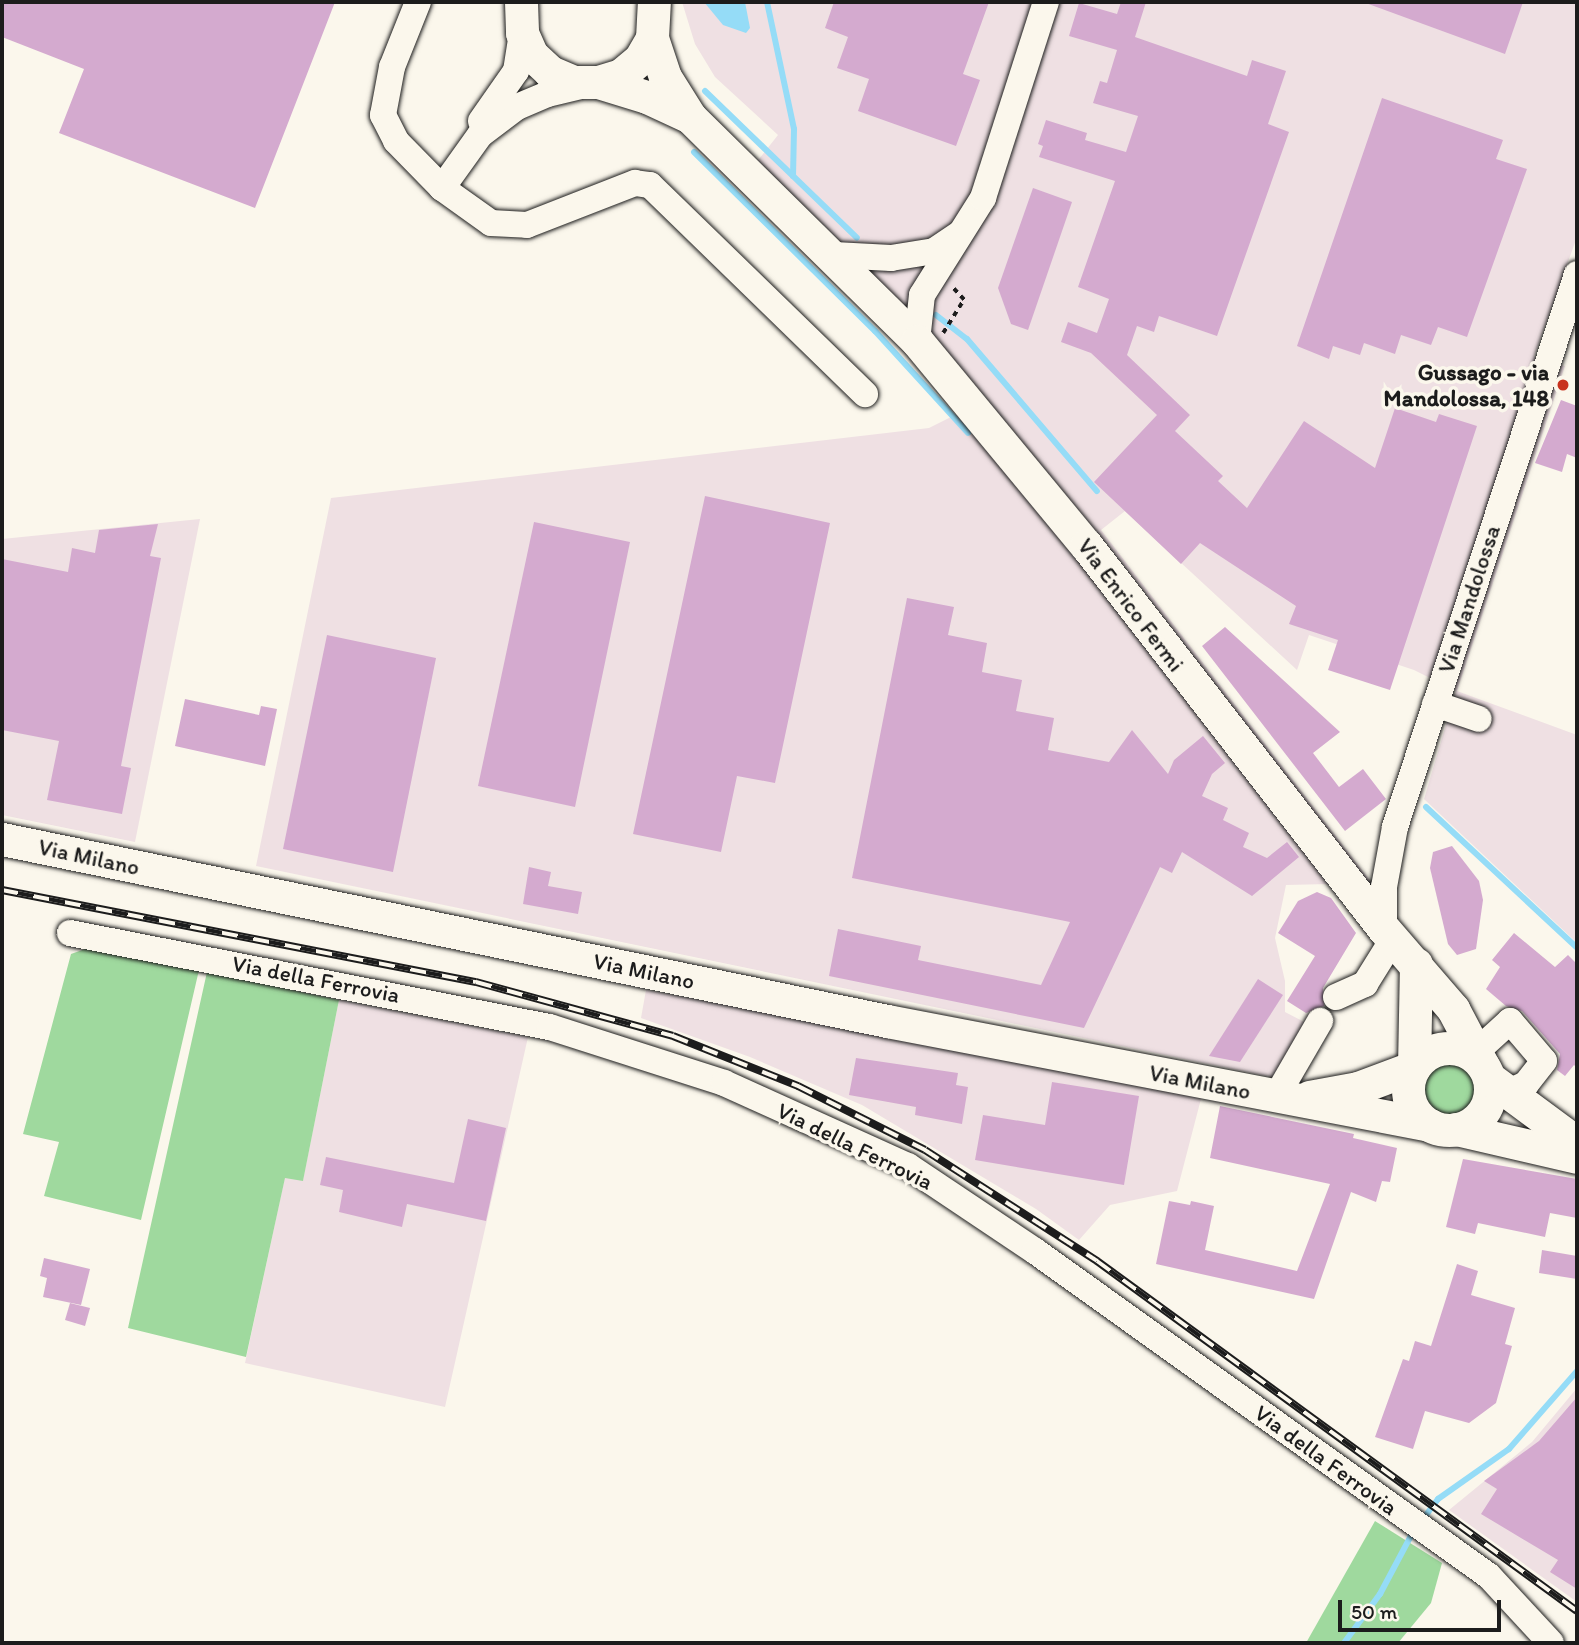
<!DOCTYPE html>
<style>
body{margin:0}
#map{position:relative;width:1579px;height:1645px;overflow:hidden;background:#fbf7ec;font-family:Itim,sans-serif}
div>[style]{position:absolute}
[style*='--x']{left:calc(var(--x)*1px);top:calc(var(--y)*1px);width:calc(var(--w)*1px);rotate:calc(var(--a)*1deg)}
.built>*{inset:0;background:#efe0e3}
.green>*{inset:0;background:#9fd99e}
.round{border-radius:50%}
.water>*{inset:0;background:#95dcf7}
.stream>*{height:6px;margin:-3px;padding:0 3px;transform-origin:3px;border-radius:3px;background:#95dcf7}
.building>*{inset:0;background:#d4aacf}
.path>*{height:3.5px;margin-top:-1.75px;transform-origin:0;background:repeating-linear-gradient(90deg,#1c1c1c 0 5px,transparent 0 10px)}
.roads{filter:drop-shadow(0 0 2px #1c1c1c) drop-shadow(0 0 2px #1c1c1c)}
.minor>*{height:26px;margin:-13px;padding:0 13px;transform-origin:13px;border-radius:13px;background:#fbf7ec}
.major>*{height:33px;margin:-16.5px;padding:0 16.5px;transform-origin:16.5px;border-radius:16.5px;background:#fbf7ec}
.major>.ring{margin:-16.5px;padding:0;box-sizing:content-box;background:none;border:33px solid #fbf7ec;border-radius:50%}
.rail>*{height:8px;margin-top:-4px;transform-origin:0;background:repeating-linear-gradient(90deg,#fbf7ec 0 16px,#1c1c1c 0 32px);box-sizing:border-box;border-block:2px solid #1c1c1c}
.dots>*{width:19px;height:19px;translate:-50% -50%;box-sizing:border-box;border:4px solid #fbf7ec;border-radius:50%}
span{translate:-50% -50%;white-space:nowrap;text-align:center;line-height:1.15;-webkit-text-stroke:7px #fbf7ec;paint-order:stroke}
.poi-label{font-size:23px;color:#1c1c1c;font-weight:700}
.right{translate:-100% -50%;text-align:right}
.street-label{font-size:23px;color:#1c1c1c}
.frame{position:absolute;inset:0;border:4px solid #1c1c1c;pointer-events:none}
.scale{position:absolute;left:1338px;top:1600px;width:163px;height:32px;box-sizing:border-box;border:4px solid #1c1c1c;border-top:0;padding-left:9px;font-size:21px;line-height:24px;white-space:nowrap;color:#1c1c1c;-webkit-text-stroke:5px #fbf7ec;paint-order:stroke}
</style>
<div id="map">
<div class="built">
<i style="clip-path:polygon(682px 2px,1577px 2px,1577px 237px,1534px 356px,1565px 366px,1457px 691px,1577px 735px,1577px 943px,1424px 799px,1456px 691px,1414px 670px,1309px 635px,1297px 670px,1125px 511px,1101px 530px,1372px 883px,1286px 885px,1275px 938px,1285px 981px,1285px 1012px,1310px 1025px,1276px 1078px,256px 866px,331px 498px,929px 428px,977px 404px,751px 169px,778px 135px,715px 77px,695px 44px)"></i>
<i style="clip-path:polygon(200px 519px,135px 842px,2px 815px,2px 539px)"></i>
<i style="clip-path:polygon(646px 990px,1202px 1095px,1177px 1191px,1110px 1205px,1079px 1240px,1036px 1209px,862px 1105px,750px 1057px,641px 1018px)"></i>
<i style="clip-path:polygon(339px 1000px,528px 1037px,445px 1407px,245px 1363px,285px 1177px,303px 1180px)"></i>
<i style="clip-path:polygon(1577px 1388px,1577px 1602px,1449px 1510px,1532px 1442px)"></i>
</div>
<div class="green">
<i style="clip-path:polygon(88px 948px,199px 970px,141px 1220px,44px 1196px,59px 1142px,23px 1134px,71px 954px)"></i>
<i style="clip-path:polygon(207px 972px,339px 1000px,303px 1181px,285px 1178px,246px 1357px,128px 1328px)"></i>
<i class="round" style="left:1422px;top:1061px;width:54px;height:54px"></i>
<i style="clip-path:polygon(1375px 1521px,1442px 1563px,1431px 1603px,1398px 1643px,1306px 1643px)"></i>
</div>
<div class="water">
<i style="clip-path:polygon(704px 2px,745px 2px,750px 28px,746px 33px,723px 25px)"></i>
</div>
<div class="stream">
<i style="--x:767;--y:2;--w:130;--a:78"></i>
<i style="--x:794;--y:129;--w:47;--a:91.2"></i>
<i style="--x:705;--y:91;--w:211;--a:44"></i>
<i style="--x:694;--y:152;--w:255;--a:44.7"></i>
<i style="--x:875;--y:331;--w:138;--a:47.6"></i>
<i style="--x:936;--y:315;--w:39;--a:38"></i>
<i style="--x:967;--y:339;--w:200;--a:49.5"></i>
<i style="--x:1426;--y:807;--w:207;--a:43"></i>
<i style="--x:1423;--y:1519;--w:25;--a:-53"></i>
<i style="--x:1438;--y:1499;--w:87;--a:-35.2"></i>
<i style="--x:1509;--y:1449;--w:103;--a:-48.9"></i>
<i style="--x:1344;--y:1643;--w:61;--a:-53.7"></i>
<i style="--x:1380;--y:1594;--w:72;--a:-62"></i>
</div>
<div class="building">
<i style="clip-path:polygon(2px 2px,335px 2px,255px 208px,59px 133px,84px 69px,2px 37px)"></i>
<i style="clip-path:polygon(834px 2px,989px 2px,963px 74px,980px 80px,956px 146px,858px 111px,869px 79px,837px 68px,848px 37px,825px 28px)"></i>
<i style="clip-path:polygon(1121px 2px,1146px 2px,1135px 37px,1247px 76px,1252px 60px,1286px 71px,1268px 124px,1289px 132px,1217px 336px,1159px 316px,1154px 332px,1137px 326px,1127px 355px,1190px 415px,1175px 431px,1223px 476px,1218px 481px,1247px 508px,1304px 421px,1375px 468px,1395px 408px,1436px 422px,1439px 414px,1477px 426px,1390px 690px,1328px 670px,1338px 640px,1289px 624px,1296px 606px,1200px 543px,1181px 564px,1094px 482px,1157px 415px,1091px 353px,1061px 342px,1068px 322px,1097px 333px,1109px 299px,1078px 287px,1115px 181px,1039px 157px,1043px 146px,1038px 144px,1046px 120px,1087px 133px,1085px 140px,1126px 152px,1138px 116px,1093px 103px,1100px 81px,1107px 83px,1117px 50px,1069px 36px,1079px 3px,1117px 14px)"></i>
<i style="clip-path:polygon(1363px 2px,1523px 2px,1505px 54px)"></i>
<i style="clip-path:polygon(1382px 98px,1503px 140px,1496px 159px,1527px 169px,1467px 337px,1438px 327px,1431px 345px,1401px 335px,1395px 354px,1364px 343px,1360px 355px,1333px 346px,1329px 359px,1297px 346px)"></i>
<i style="clip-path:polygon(1033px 188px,1072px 202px,1028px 330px,1011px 324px,998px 288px)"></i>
<i style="clip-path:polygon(1561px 400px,1577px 406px,1577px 458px,1567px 454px,1562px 472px,1535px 463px)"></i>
<i style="clip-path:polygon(705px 496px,830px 523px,775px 783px,737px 776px,721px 852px,633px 834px)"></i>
<i style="clip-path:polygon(534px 522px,630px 542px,575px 807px,478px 786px)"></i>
<i style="clip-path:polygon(158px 524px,150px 556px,161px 558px,121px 766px,131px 768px,122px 814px,47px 800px,59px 741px,2px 730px,2px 559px,68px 572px,72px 548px,95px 553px,99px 530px)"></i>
<i style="clip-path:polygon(907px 598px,954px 607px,948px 635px,987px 643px,982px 672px,1022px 680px,1016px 711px,1054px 718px,1048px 750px,1109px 762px,1132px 730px,1168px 774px,1174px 760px,1203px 736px,1225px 763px,1212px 774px,1202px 796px,1228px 808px,1223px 820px,1249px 833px,1243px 847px,1267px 858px,1287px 842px,1299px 857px,1252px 896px,1182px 852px,1172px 873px,1160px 867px,1084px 1028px,829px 976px,838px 929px,921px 946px,918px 960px,1041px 985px,1070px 922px,852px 878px)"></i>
<i style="clip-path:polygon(1225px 627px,1340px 732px,1313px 753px,1339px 787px,1363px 769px,1386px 799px,1345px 831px,1202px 646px)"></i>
<i style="clip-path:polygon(327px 635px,436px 658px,393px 872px,283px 849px)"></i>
<i style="clip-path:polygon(185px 699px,259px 715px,261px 706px,277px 709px,265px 766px,175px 746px)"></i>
<i style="clip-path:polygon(1452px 846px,1479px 881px,1483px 900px,1476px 949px,1457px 955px,1448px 944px,1430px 868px,1433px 852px)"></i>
<i style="clip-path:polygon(529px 867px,551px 872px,548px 886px,582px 892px,578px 914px,523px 904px)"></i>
<i style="clip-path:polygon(1317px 892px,1331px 898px,1356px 933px,1323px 988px,1324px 1006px,1306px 1013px,1287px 1001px,1315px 956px,1278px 933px,1298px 901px)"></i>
<i style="clip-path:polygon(1514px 933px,1555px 967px,1568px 955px,1577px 964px,1577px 1068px,1574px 1065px,1565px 1076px,1557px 1070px,1560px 1054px,1522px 1011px,1506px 1006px,1486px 989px,1500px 967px,1492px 960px)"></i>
<i style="clip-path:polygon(1258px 979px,1283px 995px,1240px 1062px,1209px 1056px)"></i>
<i style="clip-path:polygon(856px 1058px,958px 1073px,956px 1085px,968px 1087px,962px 1124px,915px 1115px,916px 1107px,849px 1095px)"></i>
<i style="clip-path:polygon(1052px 1082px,1139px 1096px,1124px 1185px,975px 1160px,983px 1115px,1045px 1125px)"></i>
<i style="clip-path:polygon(1220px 1106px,1354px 1134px,1353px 1138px,1397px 1148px,1390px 1182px,1382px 1181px,1376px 1202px,1351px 1192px,1314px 1299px,1156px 1264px,1169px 1201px,1190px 1205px,1191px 1201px,1214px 1206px,1205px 1250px,1297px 1271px,1330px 1184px,1210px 1158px)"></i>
<i style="clip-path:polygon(468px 1119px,506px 1128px,486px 1221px,407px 1204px,402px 1227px,339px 1212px,343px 1190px,320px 1185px,326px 1157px,454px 1183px)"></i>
<i style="clip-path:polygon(1463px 1159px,1577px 1179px,1577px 1218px,1550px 1213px,1545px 1237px,1478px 1223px,1475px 1234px,1446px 1227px)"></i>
<i style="clip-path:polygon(1542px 1250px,1577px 1256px,1577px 1279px,1539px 1273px)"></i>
<i style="clip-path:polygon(44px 1258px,90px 1269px,81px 1305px,43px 1297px,47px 1278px,40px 1276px)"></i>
<i style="clip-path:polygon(1457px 1264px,1478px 1271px,1471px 1295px,1515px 1308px,1505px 1344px,1512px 1346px,1496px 1403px,1469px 1423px,1425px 1411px,1413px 1449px,1375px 1437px,1403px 1359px,1409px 1361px,1415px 1341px,1431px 1346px)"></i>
<i style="clip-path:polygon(70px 1303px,90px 1308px,85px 1326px,65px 1320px)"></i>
<i style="clip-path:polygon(1577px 1397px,1577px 1589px,1550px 1572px,1558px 1560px,1481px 1514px,1497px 1489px,1484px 1481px,1539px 1441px)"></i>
</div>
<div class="path">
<i style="--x:943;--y:333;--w:39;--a:-58"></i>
<i style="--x:964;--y:300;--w:16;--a:-133"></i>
</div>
<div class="roads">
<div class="minor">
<i style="--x:418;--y:2;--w:70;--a:111.8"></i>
<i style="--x:392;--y:67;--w:49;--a:100.6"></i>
<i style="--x:383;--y:115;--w:29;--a:63"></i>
<i style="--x:396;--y:141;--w:66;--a:45.6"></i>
<i style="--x:442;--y:188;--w:60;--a:35.5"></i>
<i style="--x:491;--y:223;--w:36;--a:3"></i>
<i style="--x:527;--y:225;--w:116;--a:-21.3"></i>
<i style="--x:635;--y:183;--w:15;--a:8"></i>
<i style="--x:650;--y:185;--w:300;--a:44.2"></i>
<i style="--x:481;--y:121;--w:61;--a:-55"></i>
<i style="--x:516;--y:71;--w:38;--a:-81"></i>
<i style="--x:442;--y:188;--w:65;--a:-54.4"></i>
<i style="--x:480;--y:135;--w:46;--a:-37.1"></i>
<i style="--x:517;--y:107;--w:33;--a:-23"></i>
<i style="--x:547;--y:94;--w:43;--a:-13.4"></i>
<i style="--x:834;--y:255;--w:57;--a:3"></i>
<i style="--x:891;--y:258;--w:44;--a:-9.2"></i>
<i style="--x:934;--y:251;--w:30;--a:-34"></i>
<i style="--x:917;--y:341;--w:46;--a:-83.8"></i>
<i style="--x:922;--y:295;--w:115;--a:-57.8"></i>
<i style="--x:983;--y:198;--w:206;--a:-72.2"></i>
<i style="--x:1435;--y:704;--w:46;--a:18.8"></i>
<i style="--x:1384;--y:929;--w:42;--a:-90"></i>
<i style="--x:1384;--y:887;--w:61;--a:-79.6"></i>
<i style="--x:1395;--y:827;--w:582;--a:-71.78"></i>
<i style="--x:70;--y:933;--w:489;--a:11.1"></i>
<i style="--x:550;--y:1027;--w:183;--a:17.8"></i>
<i style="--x:724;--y:1083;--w:202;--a:24.3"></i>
<i style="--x:908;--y:1166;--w:153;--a:33.8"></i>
<i style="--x:1035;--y:1251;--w:558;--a:35.6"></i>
<i style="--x:1489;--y:1576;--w:91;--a:47.2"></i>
<i style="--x:1336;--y:997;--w:32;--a:-24"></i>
<i style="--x:1365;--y:984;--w:53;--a:-58.1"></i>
<i style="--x:1476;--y:1052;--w:46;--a:-42.4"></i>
<i style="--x:1510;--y:1021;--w:52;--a:49.6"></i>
<i style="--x:1544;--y:1061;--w:29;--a:128"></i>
<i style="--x:1526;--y:1084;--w:21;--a:155"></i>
<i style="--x:1276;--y:1097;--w:88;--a:-59.9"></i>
</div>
<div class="major">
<i style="--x:521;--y:2;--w:31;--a:88"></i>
<i style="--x:522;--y:33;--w:24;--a:66"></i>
<i style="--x:532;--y:55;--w:25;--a:43"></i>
<i style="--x:550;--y:72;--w:25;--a:23"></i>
<i style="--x:573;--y:82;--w:25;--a:0"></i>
<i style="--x:598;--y:82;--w:24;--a:-17"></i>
<i style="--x:621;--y:75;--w:25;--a:-40"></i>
<i style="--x:640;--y:59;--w:24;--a:-60"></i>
<i style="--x:652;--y:38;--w:36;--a:-87"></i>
<i style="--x:652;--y:38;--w:41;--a:71.6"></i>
<i style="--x:665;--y:77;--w:47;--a:58"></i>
<i style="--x:690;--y:117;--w:319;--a:44.6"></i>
<i style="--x:917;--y:341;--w:265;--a:50.4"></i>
<i style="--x:1086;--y:545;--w:486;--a:52.2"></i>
<i style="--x:1384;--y:929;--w:106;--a:49.2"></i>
<i style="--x:1453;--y:1009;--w:64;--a:62.2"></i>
<i style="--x:598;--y:82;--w:51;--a:17"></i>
<i style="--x:647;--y:97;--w:47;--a:24.9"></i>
<i style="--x:2;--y:839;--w:904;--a:11.62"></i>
<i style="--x:887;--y:1021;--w:553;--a:10.84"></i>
<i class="ring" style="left:1408px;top:1048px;width:49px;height:49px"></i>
<i style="--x:1414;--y:1067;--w:103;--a:-88.9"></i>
<i style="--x:1489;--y:1078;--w:109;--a:36.5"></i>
<i style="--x:1309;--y:1097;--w:50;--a:-10.4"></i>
<i style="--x:1358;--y:1088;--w:60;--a:-20.6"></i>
<i style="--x:1456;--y:1129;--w:124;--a:13"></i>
</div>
</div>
<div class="rail">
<i style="--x:2;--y:890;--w:483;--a:11"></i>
<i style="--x:476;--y:982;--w:204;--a:15.3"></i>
<i style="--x:673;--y:1036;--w:135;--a:21.8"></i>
<i style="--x:798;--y:1086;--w:142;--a:26.7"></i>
<i style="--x:925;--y:1150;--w:205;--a:32.8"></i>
<i style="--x:1097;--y:1261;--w:594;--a:36.1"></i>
</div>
<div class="dots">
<i style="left:1563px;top:385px;background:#c8321e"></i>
</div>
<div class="poi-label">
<span class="right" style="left:1549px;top:385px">Gussago - via<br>Mandolossa, 148</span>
</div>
<div class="street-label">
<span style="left:1469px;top:599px;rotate:-72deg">Via Mandolossa</span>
<span style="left:1131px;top:605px;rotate:53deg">Via Enrico Fermi</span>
<span style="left:89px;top:857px;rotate:12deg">Via Milano</span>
<span style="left:644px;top:971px;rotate:12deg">Via Milano</span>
<span style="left:316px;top:979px;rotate:11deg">Via della Ferrovia</span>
<span style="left:1200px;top:1082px;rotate:11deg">Via Milano</span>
<span style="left:855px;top:1146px;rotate:26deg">Via della Ferrovia</span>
<span style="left:1326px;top:1460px;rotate:36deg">Via della Ferrovia</span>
</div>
<div class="frame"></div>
<div class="scale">50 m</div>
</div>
